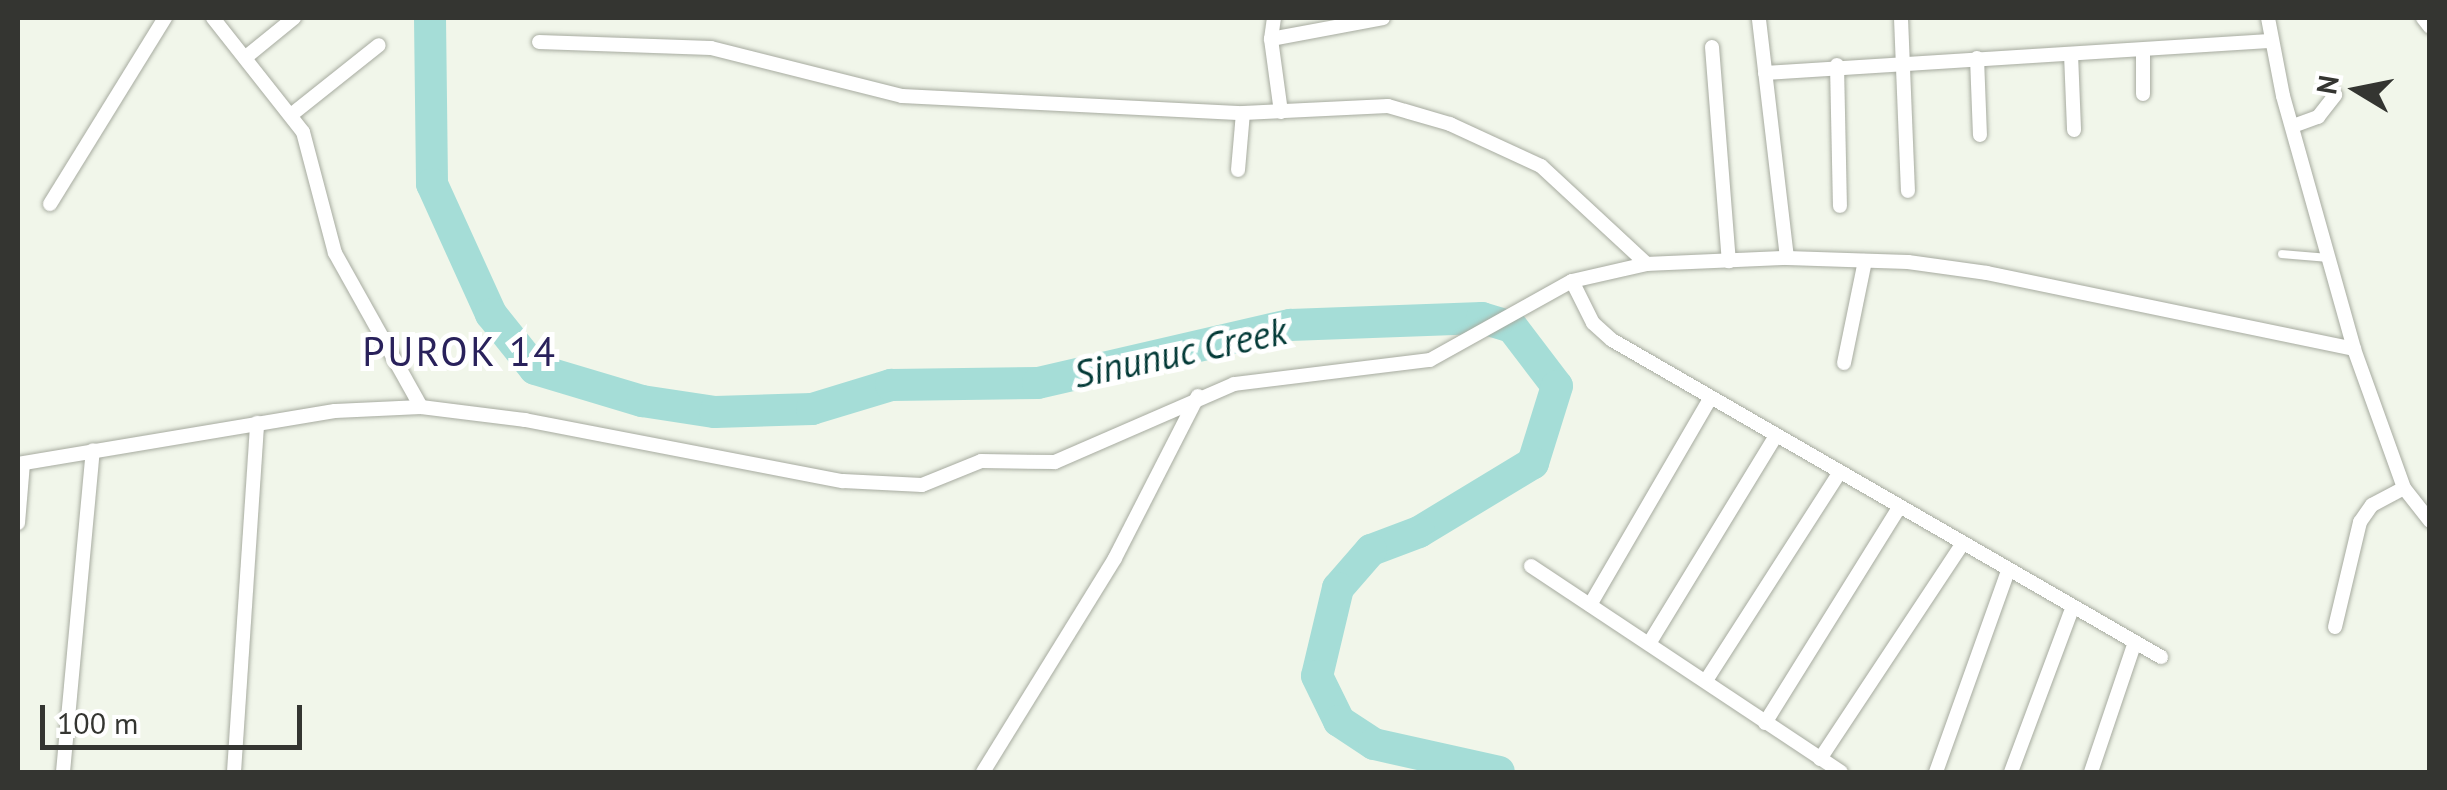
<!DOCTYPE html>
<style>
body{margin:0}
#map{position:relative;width:2447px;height:790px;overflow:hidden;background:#f1f6ea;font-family:"PT Sans",sans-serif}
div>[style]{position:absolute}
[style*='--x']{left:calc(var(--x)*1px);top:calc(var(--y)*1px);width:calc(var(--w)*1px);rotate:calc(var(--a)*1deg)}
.river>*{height:32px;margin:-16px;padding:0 16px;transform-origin:16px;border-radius:16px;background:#a5ddd7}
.roads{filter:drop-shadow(0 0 2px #a7aba0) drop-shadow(0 0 2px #a7aba0)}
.lane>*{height:8px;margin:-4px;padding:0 4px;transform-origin:4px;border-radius:4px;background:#fff}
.street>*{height:14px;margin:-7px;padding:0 7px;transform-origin:7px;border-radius:7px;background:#fff}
span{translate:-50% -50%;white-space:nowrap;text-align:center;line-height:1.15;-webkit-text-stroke:10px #fff;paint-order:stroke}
.water-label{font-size:38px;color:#023936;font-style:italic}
.quarter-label{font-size:40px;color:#29215b;letter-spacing:2.5px}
.frame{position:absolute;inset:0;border:20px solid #343531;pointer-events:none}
.north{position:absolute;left:2307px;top:40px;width:100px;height:100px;-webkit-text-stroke:8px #fff;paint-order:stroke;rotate:280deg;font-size:28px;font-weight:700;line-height:40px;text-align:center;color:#343531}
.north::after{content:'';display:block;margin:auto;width:35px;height:45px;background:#343531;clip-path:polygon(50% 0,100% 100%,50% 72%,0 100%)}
.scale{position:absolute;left:40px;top:705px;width:262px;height:45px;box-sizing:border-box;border:5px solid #343531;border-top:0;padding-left:12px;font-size:30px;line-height:35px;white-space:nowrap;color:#343531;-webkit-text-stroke:8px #fff;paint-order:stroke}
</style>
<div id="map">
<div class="river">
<i style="--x:430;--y:18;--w:166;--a:89.3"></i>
<i style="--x:432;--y:184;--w:143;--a:65.6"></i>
<i style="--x:491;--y:314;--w:70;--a:51.3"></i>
<i style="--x:535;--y:369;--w:112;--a:16.7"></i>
<i style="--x:642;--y:401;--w:74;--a:8.6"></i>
<i style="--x:715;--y:412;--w:97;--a:-1.8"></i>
<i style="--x:812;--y:409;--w:83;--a:-16.9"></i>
<i style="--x:891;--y:385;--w:147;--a:-0.8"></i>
<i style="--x:1038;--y:383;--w:259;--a:-13"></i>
<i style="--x:1290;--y:325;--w:192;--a:-2.1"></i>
<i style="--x:1482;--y:318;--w:31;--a:17"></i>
<i style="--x:1512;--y:327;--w:74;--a:52.7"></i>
<i style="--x:1557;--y:386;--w:81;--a:107.3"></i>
<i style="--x:1533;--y:463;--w:133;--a:148.8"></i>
<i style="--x:1419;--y:532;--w:51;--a:159.4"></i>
<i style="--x:1371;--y:550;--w:50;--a:131"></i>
<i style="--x:1338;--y:588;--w:90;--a:103.4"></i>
<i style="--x:1317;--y:676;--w:50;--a:63.9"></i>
<i style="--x:1339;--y:721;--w:42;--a:33.3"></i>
<i style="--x:1374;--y:744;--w:128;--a:12.6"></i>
</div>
<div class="roads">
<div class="lane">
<i style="--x:2282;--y:254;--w:46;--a:5"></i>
</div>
<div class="street">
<i style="--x:213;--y:18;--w:145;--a:51.7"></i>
<i style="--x:303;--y:132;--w:125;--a:75.2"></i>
<i style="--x:335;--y:253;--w:176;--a:60.8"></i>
<i style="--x:1901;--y:18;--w:173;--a:87.7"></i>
<i style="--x:2268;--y:18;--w:79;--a:79.1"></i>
<i style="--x:2283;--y:96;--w:263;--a:74.3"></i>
<i style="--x:2423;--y:18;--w:11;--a:52"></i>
<i style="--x:1271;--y:39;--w:21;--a:-82"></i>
<i style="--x:539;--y:42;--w:172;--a:2"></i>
<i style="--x:711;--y:48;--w:197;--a:14.1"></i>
<i style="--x:902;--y:96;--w:341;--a:2.9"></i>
<i style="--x:1243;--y:113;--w:145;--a:-2.8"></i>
<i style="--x:1388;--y:106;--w:65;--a:16.2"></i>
<i style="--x:1450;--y:124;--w:100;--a:24.8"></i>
<i style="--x:1541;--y:166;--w:144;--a:42.8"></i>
<i style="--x:1647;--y:264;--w:140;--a:-2.5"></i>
<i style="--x:1787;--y:258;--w:242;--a:-96.7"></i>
<i style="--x:1712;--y:47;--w:215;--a:85.5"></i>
<i style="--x:2071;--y:54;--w:76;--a:87.7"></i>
<i style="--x:246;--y:57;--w:62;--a:-39.1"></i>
<i style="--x:1977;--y:58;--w:77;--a:87.8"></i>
<i style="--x:1837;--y:65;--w:141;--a:88.8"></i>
<i style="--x:1765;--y:73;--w:506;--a:-3.63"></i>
<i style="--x:2143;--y:94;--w:44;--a:-90"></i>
<i style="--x:1281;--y:112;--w:74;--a:-97.8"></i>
<i style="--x:1271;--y:39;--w:114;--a:-10.6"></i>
<i style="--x:291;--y:115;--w:112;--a:-38.5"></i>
<i style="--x:2293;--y:126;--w:27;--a:-20"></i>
<i style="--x:2318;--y:117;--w:28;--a:-52"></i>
<i style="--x:1238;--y:170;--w:57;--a:-85"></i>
<i style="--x:50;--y:204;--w:219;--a:-58.3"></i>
<i style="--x:1787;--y:258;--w:121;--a:1.9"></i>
<i style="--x:1908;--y:262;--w:80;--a:7.9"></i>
<i style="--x:1987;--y:273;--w:375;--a:11.7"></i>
<i style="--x:2354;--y:349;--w:148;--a:70.2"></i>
<i style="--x:2404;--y:488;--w:42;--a:51.8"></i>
<i style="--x:1572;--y:281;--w:47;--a:63.4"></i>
<i style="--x:1593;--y:323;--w:25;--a:42"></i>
<i style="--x:1612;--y:340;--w:634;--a:30"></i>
<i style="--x:1844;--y:363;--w:104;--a:-78.4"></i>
<i style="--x:18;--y:464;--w:321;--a:-9.5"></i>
<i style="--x:335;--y:411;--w:86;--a:-2.7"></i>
<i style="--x:421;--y:407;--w:105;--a:7.1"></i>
<i style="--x:525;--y:420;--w:324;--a:10.9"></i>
<i style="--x:843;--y:481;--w:79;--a:2.9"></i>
<i style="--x:922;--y:485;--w:64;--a:-22.1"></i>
<i style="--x:981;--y:461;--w:74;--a:0.8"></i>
<i style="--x:1055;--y:462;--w:195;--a:-23.5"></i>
<i style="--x:1234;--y:384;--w:197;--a:-7"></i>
<i style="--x:1430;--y:360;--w:162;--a:-29.1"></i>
<i style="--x:1572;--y:281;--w:77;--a:-12.8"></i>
<i style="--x:18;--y:523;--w:59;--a:-85.2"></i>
<i style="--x:1531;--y:566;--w:372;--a:33.6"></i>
<i style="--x:1590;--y:605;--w:238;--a:-59.8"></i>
<i style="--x:2335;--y:627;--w:108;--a:-76.6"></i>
<i style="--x:2360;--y:522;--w:21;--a:-55"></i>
<i style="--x:2372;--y:505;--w:36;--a:-28"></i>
<i style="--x:1650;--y:642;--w:240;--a:-58.6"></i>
<i style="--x:1707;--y:679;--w:246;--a:-57.3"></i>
<i style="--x:1765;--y:723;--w:252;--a:-58.1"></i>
<i style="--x:1820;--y:759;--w:255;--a:-56.5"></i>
<i style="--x:63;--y:772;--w:323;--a:-84.7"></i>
<i style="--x:234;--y:772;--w:350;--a:-86.2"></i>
<i style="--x:983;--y:772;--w:251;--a:-58.3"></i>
<i style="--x:1115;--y:558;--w:182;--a:-62.9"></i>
<i style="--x:1936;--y:772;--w:214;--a:-70.3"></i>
<i style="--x:2011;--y:772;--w:174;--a:-69.5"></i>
<i style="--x:2091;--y:772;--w:134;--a:-71.3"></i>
</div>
</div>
<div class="water-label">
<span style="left:1180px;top:352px;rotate:-12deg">Sinunuc Creek</span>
</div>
<div class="quarter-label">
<span style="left:460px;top:351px">PUROK 14</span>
</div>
<div class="frame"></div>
<div class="north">N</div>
<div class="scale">100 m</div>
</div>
